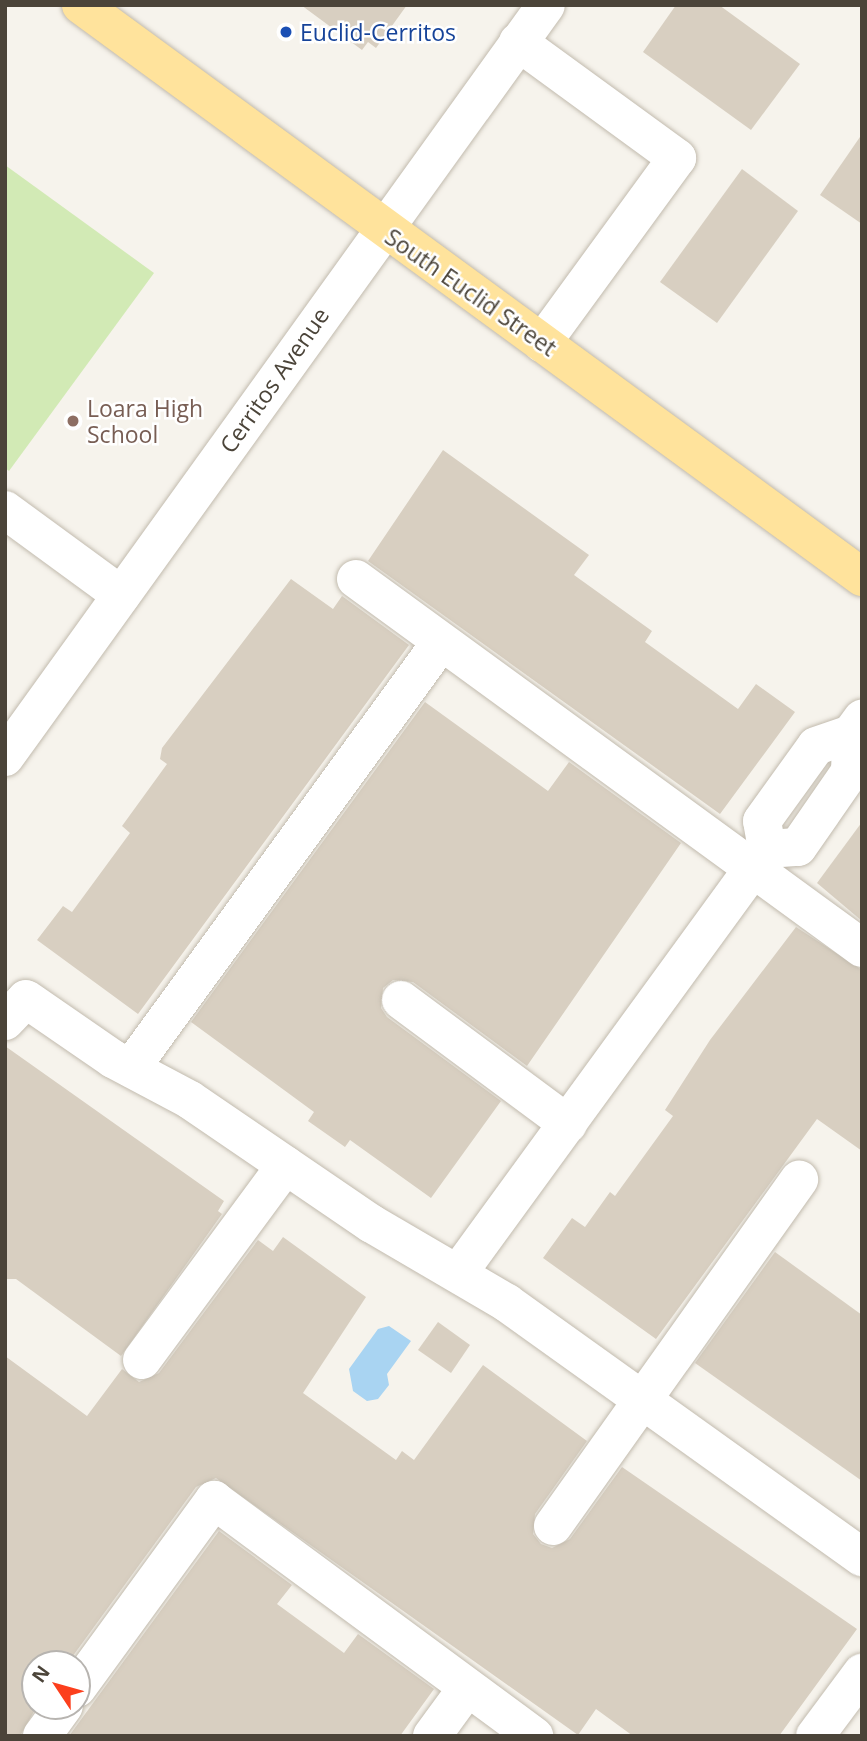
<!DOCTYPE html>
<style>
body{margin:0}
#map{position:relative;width:867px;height:1741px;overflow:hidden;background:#f6f3ec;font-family:"Open Sans",sans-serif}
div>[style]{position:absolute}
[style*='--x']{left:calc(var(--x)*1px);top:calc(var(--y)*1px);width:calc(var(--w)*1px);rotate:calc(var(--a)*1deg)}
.green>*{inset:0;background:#d2eab5}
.water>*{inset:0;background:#a9d4f2}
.building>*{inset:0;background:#d8cfc1}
.roads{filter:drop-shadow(0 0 2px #c2bbae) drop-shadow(0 0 2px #c2bbae)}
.minor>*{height:38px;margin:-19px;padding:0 19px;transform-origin:19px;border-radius:19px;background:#fff}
.major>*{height:38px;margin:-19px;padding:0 19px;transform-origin:19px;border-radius:19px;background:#ffe39c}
.dots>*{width:19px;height:19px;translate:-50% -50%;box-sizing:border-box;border:4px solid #fff;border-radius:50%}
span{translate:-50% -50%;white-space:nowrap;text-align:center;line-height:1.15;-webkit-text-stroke:5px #fff;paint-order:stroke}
.transit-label{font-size:23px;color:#164399}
.left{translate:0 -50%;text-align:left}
.street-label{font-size:23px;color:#4b4439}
.education-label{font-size:23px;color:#785e54}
.frame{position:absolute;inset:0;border:7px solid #4b4439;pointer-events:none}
.north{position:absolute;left:21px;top:1650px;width:70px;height:70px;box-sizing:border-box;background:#fff;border:2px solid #b7b4b0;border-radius:50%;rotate:306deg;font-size:19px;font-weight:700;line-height:28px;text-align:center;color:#4b4439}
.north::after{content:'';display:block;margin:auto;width:24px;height:32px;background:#fc3f1d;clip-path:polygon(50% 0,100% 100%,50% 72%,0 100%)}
</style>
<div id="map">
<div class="green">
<i style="clip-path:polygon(5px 165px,154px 273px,9px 471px,5px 468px)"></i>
</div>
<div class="water">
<i style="clip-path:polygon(389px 1326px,411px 1341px,387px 1374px,389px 1385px,378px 1399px,367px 1401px,353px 1391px,349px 1369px,378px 1329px)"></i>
</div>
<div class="building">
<i style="clip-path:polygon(301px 5px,407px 5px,376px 48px,368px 42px,362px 50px)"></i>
<i style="clip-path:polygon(676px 5px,719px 5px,800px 64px,751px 130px,643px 52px)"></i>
<i style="clip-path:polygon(862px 134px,862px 224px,820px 195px)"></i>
<i style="clip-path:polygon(742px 169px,798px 211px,717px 323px,660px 282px)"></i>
<i style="clip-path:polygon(443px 450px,589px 555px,574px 575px,652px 631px,645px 642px,738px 709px,756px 684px,795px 712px,720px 814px,368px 561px)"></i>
<i style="clip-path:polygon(291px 579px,333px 609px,342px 596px,409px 645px,138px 1014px,37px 940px,63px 906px,72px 912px,130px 833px,122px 826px,167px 764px,160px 759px,162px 748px)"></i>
<i style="clip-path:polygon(425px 702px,548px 791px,569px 762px,681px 843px,527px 1066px,413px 982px,393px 980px,383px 988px,381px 1008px,387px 1017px,501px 1101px,431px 1198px,350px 1140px,345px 1147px,308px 1121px,314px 1112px,191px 1022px)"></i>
<i style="clip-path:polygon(862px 822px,862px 921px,817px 883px)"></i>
<i style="clip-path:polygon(796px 927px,862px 970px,862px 1151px,817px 1119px,656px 1339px,543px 1258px,572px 1218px,585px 1227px,610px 1192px,615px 1196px,673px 1116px,665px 1110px,710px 1040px)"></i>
<i style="clip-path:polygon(5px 1046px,224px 1201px,218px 1211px,222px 1214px,121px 1356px,16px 1279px,5px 1279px)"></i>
<i style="clip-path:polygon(283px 1237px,366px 1297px,303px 1393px,396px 1460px,402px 1451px,414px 1460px,483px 1365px,587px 1441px,535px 1514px,533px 1534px,541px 1544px,552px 1548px,570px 1539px,622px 1467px,857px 1629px,779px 1736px,633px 1736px,596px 1709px,578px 1735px,216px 1478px,196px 1487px,67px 1664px,35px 1664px,37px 1706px,20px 1736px,5px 1736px,5px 1356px,87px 1416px,122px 1369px,139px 1382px,159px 1373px,258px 1240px,273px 1251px)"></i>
<i style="clip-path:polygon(775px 1252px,862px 1315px,862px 1481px,695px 1363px)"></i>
<i style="clip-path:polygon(438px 1322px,470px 1345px,451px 1373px,418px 1350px)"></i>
<i style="clip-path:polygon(219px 1531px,292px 1585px,277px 1604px,344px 1653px,358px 1634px,434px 1689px,400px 1736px,69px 1736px)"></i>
</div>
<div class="roads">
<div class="minor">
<i style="--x:518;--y:42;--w:197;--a:36.1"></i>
<i style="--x:677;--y:158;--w:229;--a:126.1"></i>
<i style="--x:5;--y:510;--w:144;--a:36.2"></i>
<i style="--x:356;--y:579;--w:626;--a:36.1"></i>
<i style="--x:5;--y:757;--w:926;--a:-54.27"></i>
<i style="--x:767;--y:849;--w:31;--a:-4"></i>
<i style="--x:798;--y:847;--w:91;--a:-55.3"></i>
<i style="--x:850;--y:772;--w:38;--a:-88"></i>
<i style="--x:401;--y:1000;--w:208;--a:36.6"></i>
<i style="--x:5;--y:1021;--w:30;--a:-46"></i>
<i style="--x:26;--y:999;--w:106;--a:34.6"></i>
<i style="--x:113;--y:1059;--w:87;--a:28"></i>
<i style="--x:190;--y:1100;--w:220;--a:34.3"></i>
<i style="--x:372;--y:1224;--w:156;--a:30.3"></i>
<i style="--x:507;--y:1303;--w:437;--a:35.6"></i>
<i style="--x:131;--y:1068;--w:527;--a:-53.96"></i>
<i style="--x:459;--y:1272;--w:523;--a:-53.94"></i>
<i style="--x:767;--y:849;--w:28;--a:-100"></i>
<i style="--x:762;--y:821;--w:92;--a:-54.2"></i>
<i style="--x:816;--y:746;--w:37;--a:-19"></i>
<i style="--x:851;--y:734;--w:19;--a:-54"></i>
<i style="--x:142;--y:1360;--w:242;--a:-53.6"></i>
<i style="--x:553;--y:1526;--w:425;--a:-54.6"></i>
<i style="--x:77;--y:1688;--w:233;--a:-53.9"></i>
<i style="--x:214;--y:1500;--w:398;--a:36.4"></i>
<i style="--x:42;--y:1736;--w:37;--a:-54"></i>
<i style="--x:432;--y:1736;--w:59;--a:-53.9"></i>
<i style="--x:815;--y:1736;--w:79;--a:-53.3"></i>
</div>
<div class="major">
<i style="--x:81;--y:5;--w:968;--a:36.22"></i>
</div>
</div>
<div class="dots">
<i style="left:286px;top:32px;background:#1a4fb4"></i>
<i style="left:73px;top:421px;background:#8d6e63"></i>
</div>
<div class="transit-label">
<span class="left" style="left:300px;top:32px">Euclid-Cerritos</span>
</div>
<div class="street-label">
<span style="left:471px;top:292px;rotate:35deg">South Euclid Street</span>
<span style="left:274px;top:380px;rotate:-55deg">Cerritos Avenue</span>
</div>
<div class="education-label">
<span class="left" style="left:87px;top:421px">Loara High<br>School</span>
</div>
<div class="frame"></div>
<div class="north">N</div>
</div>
